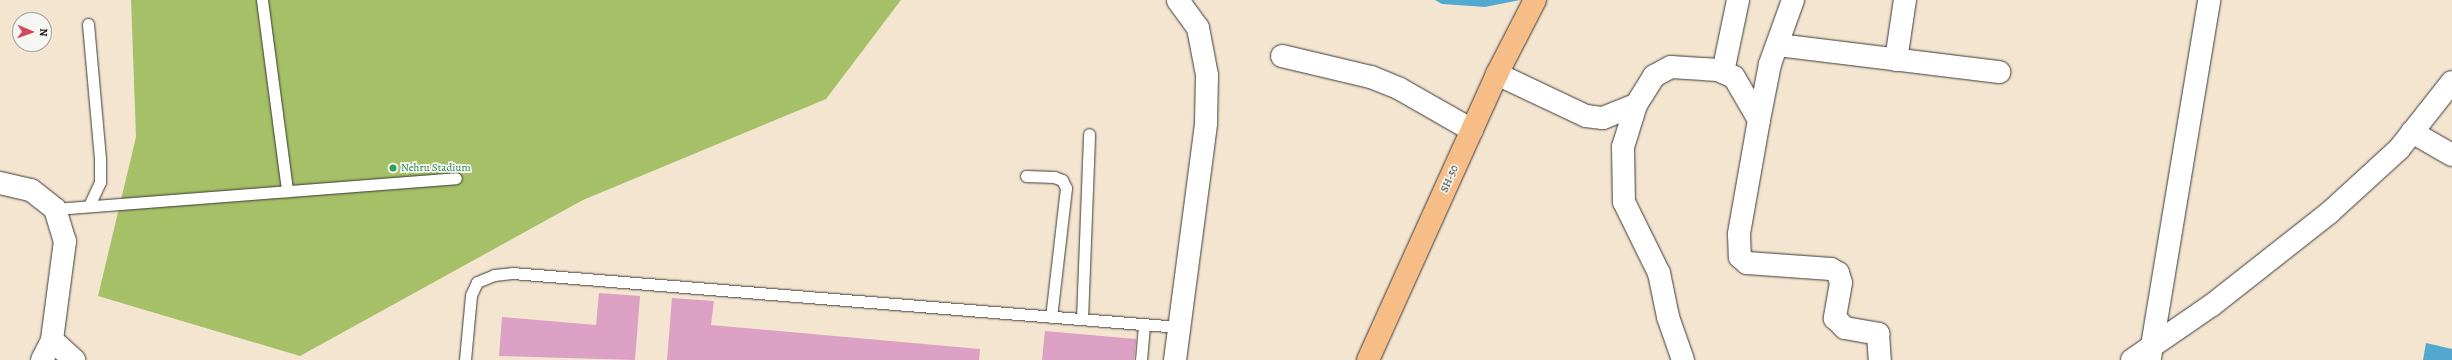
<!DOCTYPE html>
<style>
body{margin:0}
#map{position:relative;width:2452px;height:360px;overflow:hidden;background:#f4e5d0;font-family:Alegreya,serif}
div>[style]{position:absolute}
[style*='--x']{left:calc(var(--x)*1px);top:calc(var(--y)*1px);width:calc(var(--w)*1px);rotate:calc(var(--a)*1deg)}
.green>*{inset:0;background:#a5c067}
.water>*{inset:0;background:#52a8ce}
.building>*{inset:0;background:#dba0c3}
.roads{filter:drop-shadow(0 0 1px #3c3a37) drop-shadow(0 0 1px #3c3a37)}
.service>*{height:11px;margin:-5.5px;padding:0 5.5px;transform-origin:5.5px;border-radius:5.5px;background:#fff}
.minor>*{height:22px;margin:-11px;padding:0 11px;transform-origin:11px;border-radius:11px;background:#fff}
.tertiary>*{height:22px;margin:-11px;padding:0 11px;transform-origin:11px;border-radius:11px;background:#fff}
.primary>*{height:22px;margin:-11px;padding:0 11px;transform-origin:11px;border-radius:11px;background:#f6be86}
.dots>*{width:11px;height:11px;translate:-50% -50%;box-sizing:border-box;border:2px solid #f6f6f2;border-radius:50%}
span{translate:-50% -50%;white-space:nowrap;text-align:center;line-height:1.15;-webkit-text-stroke:3.5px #f6f6f2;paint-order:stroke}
.leisure-label{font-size:11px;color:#27864d}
.left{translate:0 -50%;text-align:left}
.street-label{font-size:11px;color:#1c1c1c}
.north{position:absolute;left:12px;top:12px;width:40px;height:40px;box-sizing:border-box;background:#f6f6f2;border:1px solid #9f9f9c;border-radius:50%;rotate:92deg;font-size:11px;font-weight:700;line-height:16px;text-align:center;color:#1c1c1c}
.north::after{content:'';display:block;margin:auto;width:14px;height:18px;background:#d1495b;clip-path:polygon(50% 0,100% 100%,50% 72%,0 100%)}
</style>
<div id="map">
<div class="green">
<i style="clip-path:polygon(131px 0,901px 0,826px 99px,583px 200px,300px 356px,98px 296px,136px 137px)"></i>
</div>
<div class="water">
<i style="clip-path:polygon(1435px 0,1520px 0,1485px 7px,1442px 4px)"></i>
<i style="clip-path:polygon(2426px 343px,2452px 349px,2452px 360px,2423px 360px)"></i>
</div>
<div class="building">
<i style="clip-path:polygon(599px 293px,640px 296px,635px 360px,499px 356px,502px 317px,596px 325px)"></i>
<i style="clip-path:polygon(672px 298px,714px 301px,711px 325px,980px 349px,979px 360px,667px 360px)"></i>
<i style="clip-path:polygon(1045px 331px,1136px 339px,1134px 360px,1042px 360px)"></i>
</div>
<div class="roads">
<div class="service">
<i style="--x:262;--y:0;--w:193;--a:82.5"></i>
<i style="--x:88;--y:24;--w:136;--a:84.9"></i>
<i style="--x:100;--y:159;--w:23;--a:90"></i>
<i style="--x:100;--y:182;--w:26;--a:115"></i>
<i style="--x:1026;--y:176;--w:28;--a:2"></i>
<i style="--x:1054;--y:177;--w:9;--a:21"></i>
<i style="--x:1062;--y:180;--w:9;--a:63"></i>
<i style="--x:1066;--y:188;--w:130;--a:96.6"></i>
<i style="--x:55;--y:209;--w:402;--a:-4.4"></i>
<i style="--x:1082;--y:319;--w:185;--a:-87.8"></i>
<i style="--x:465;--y:360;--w:65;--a:-84.7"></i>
<i style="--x:471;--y:295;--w:14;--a:-65"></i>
<i style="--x:477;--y:282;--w:18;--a:-22"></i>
<i style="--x:494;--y:275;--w:18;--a:-6"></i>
<i style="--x:512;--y:273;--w:669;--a:4.63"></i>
<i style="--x:1141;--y:360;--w:36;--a:-85"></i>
</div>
<div class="minor">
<i style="--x:1778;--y:45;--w:223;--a:7"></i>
<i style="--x:1282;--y:56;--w:91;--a:13.3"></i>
<i style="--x:1371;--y:77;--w:31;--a:22"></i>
<i style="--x:1400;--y:89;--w:83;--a:29.7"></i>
<i style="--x:1896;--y:60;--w:61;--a:-81.5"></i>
<i style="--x:1723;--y:72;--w:74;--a:-78.2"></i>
<i style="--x:1497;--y:74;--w:98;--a:25.3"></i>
<i style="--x:1586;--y:116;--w:17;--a:7"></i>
<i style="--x:1603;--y:118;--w:35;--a:-22"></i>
<i style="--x:1636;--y:105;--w:34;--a:-58"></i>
<i style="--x:1654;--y:76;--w:19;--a:-28"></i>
<i style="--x:1671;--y:67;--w:47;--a:3.7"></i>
<i style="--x:1718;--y:70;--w:17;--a:24"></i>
<i style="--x:1734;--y:77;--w:50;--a:59.8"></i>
<i style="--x:1759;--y:120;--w:57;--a:-78.9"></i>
<i style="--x:1770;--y:64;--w:68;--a:-70.2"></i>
<i style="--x:1636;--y:105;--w:44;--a:107.2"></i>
<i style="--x:1623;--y:147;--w:55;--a:89"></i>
<i style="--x:1624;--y:202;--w:79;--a:63.8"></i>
<i style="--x:1659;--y:273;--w:45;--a:78.4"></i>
<i style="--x:1668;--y:317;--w:46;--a:70.8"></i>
<i style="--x:1759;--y:120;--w:116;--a:100"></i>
<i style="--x:1739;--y:234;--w:23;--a:88"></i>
<i style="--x:1740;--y:257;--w:9;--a:41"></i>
<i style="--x:1747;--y:263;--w:84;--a:4.1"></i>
<i style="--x:1831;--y:269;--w:8;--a:30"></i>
<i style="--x:1838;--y:273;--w:10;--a:73"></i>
<i style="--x:1841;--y:283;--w:36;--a:100"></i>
<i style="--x:1835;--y:318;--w:14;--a:45"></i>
<i style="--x:1845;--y:328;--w:34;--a:10"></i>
<i style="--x:1878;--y:334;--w:26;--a:86"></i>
<i style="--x:2412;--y:132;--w:46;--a:29.9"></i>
<i style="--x:2150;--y:358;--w:363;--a:-80.6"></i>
<i style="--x:42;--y:360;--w:22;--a:-63"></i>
<i style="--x:1175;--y:360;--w:239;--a:-82.5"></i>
<i style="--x:1206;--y:123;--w:48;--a:-88.8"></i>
<i style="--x:1207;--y:75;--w:48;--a:-100.8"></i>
<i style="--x:1198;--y:28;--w:34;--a:-126"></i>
<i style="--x:2132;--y:360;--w:97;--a:-34.5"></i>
<i style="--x:2212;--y:305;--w:149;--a:-38.2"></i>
<i style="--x:2329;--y:213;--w:95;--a:-42.4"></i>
<i style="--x:2399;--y:149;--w:85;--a:-51.7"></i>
</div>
<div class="tertiary">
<i style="--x:0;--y:183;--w:32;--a:13"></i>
<i style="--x:31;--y:190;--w:31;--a:38"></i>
<i style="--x:55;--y:209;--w:34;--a:73"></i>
<i style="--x:65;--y:241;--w:100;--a:97.5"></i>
<i style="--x:52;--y:340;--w:30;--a:42"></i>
</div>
<div class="primary">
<i style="--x:1368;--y:360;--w:314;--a:-65.7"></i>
<i style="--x:1497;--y:74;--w:83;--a:-62.8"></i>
</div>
</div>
<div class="dots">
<i style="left:393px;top:168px;background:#2e9e5b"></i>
</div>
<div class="leisure-label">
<span class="left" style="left:401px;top:168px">Nehru Stadium</span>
</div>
<div class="street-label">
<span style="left:1450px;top:179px;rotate:-66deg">SH-50</span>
</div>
<div class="north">N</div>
</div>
